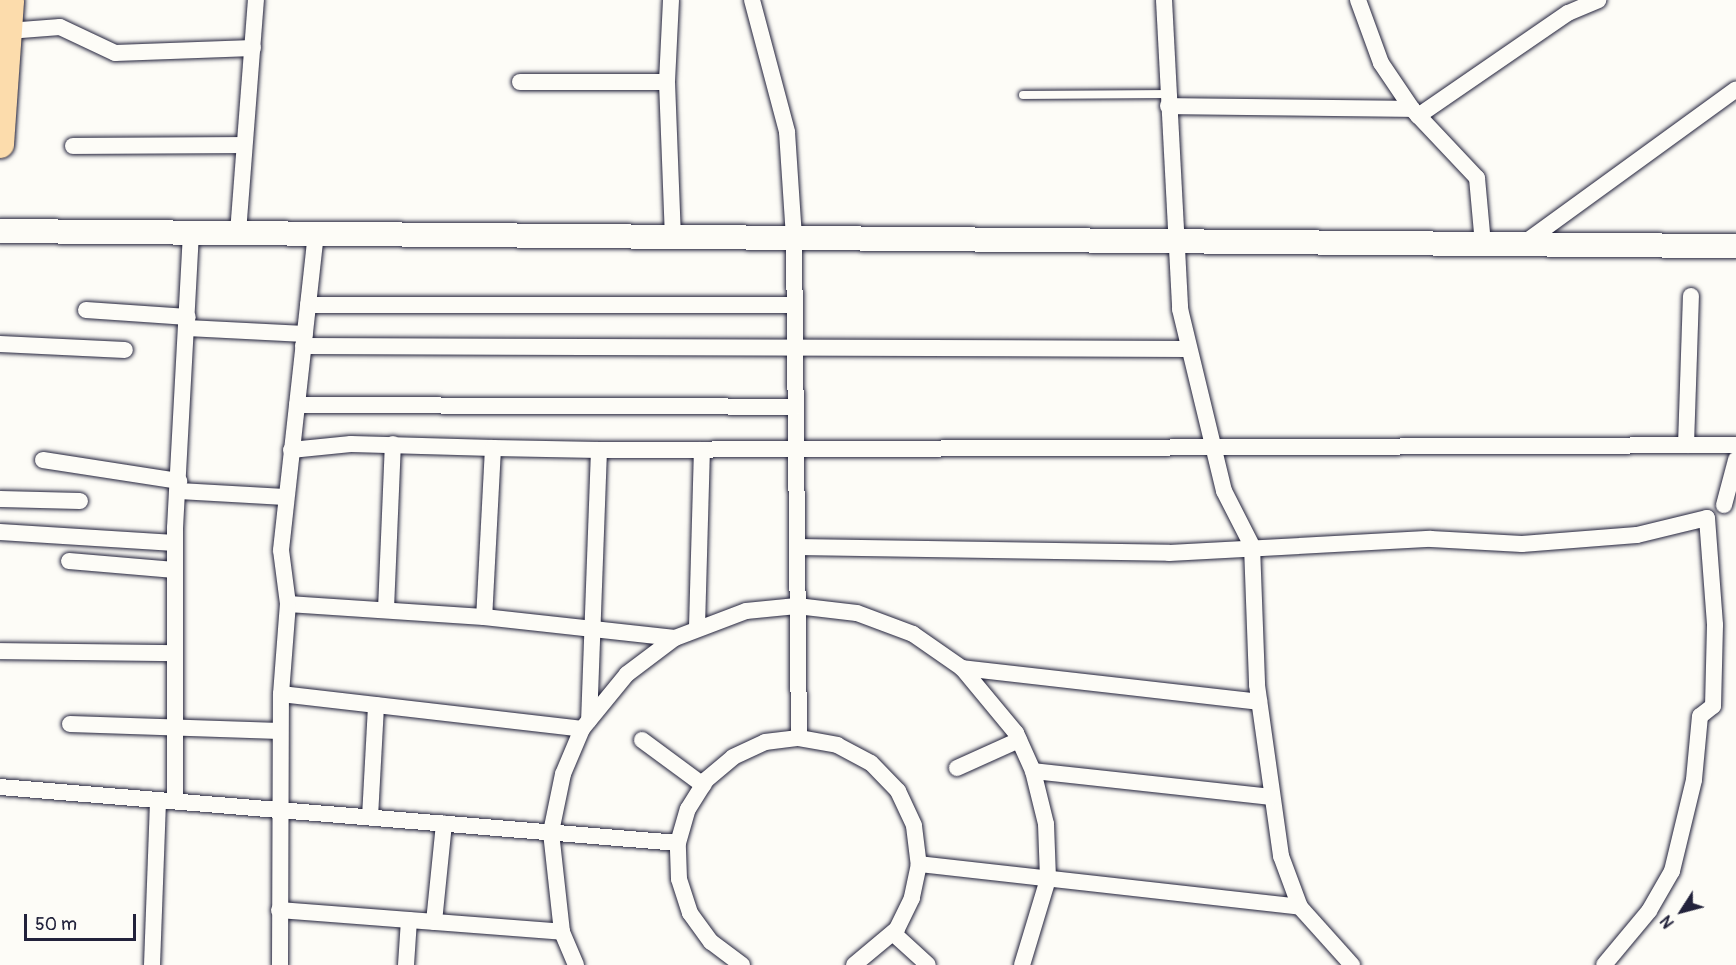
<!DOCTYPE html>
<style>
body{margin:0}
#map{position:relative;width:1736px;height:965px;overflow:hidden;background:#fdfcf7;font-family:Pangolin,sans-serif}
div>[style]{position:absolute}
[style*='--x']{left:calc(var(--x)*1px);top:calc(var(--y)*1px);width:calc(var(--w)*1px);rotate:calc(var(--a)*1deg)}
.roads{filter:drop-shadow(0 0 2px #22223b) drop-shadow(0 0 2px #22223b)}
.lane>*{height:8px;margin:-4px;padding:0 4px;transform-origin:4px;border-radius:4px;background:#fdfcf7}
.street>*{height:16px;margin:-8px;padding:0 8px;transform-origin:8px;border-radius:8px;background:#fdfcf7}
.secondary>*{height:24px;margin:-12px;padding:0 12px;transform-origin:12px;border-radius:12px;background:#fdfcf7}
.primary>*{height:27px;margin:-13.5px;padding:0 13.5px;transform-origin:13.5px;border-radius:13.5px;background:#fcdcac}
span{translate:-50% -50%;white-space:nowrap;text-align:center;line-height:1.15;-webkit-text-stroke:4.5px #fdfcf7;paint-order:stroke}
.north{position:absolute;left:1652px;top:881px;width:60px;height:60px;-webkit-text-stroke:4px #fdfcf7;paint-order:stroke;rotate:234deg;font-size:16px;font-weight:700;line-height:24px;text-align:center;color:#22223b}
.north::after{content:'';display:block;margin:auto;width:21px;height:27px;background:#22223b;clip-path:polygon(50% 0,100% 100%,50% 72%,0 100%)}
.scale{position:absolute;left:24px;top:914px;width:112px;height:27px;box-sizing:border-box;border:3px solid #22223b;border-top:0;padding-left:8px;font-size:18px;line-height:21px;white-space:nowrap;color:#22223b;-webkit-text-stroke:4px #fdfcf7;paint-order:stroke}
</style>
<div id="map">
<div class="roads">
<div class="lane">
<i style="--x:1023;--y:95;--w:144;--a:-0.4"></i>
</div>
<div class="street">
<i style="--x:671;--y:0;--w:82;--a:92.8"></i>
<i style="--x:667;--y:82;--w:155;--a:87.8"></i>
<i style="--x:752;--y:0;--w:137;--a:75.1"></i>
<i style="--x:787;--y:132;--w:106;--a:86.2"></i>
<i style="--x:794;--y:238;--w:500;--a:89.43"></i>
<i style="--x:1164;--y:0;--w:309;--a:87"></i>
<i style="--x:1180;--y:309;--w:187;--a:76.4"></i>
<i style="--x:1224;--y:491;--w:62;--a:63"></i>
<i style="--x:1252;--y:546;--w:139;--a:87.9"></i>
<i style="--x:1257;--y:685;--w:173;--a:82"></i>
<i style="--x:1281;--y:856;--w:54;--a:69.6"></i>
<i style="--x:1300;--y:907;--w:78;--a:48.1"></i>
<i style="--x:1358;--y:0;--w:67;--a:69.9"></i>
<i style="--x:1381;--y:63;--w:55;--a:56"></i>
<i style="--x:8;--y:31;--w:52;--a:-4.4"></i>
<i style="--x:60;--y:27;--w:61;--a:25.3"></i>
<i style="--x:115;--y:53;--w:138;--a:-2.1"></i>
<i style="--x:520;--y:82;--w:147;--a:0"></i>
<i style="--x:1168;--y:106;--w:244;--a:0.7"></i>
<i style="--x:1412;--y:109;--w:95;--a:46.7"></i>
<i style="--x:1477;--y:178;--w:66;--a:84.8"></i>
<i style="--x:1418;--y:116;--w:182;--a:-34.5"></i>
<i style="--x:1568;--y:13;--w:33;--a:-23"></i>
<i style="--x:73;--y:146;--w:171;--a:-0.3"></i>
<i style="--x:238;--y:233;--w:234;--a:-85.6"></i>
<i style="--x:1523;--y:244;--w:263;--a:-36"></i>
<i style="--x:308;--y:305;--w:485;--a:0"></i>
<i style="--x:86;--y:310;--w:102;--a:3.9"></i>
<i style="--x:187;--y:328;--w:118;--a:2.9"></i>
<i style="--x:0;--y:344;--w:125;--a:2.7"></i>
<i style="--x:303;--y:346;--w:885;--a:0.19"></i>
<i style="--x:297;--y:405;--w:498;--a:0.2"></i>
<i style="--x:1686;--y:445;--w:149;--a:-88.1"></i>
<i style="--x:493;--y:448;--w:106;--a:1.1"></i>
<i style="--x:599;--y:450;--w:270;--a:92.1"></i>
<i style="--x:291;--y:450;--w:60;--a:-5.7"></i>
<i style="--x:351;--y:444;--w:142;--a:1.6"></i>
<i style="--x:493;--y:448;--w:169;--a:93"></i>
<i style="--x:599;--y:450;--w:1137;--a:-0.25"></i>
<i style="--x:43;--y:460;--w:138;--a:8.8"></i>
<i style="--x:179;--y:491;--w:106;--a:3.2"></i>
<i style="--x:0;--y:499;--w:80;--a:1.4"></i>
<i style="--x:1724;--y:505;--w:47;--a:-75.1"></i>
<i style="--x:0;--y:532;--w:175;--a:3.6"></i>
<i style="--x:797;--y:547;--w:372;--a:0.9"></i>
<i style="--x:1169;--y:553;--w:262;--a:-3.1"></i>
<i style="--x:1431;--y:539;--w:91;--a:3.1"></i>
<i style="--x:1522;--y:544;--w:115;--a:-4.5"></i>
<i style="--x:1637;--y:535;--w:72;--a:-13.7"></i>
<i style="--x:1707;--y:518;--w:107;--a:85.7"></i>
<i style="--x:1715;--y:625;--w:81;--a:91.4"></i>
<i style="--x:1713;--y:706;--w:16;--a:142"></i>
<i style="--x:1700;--y:716;--w:64;--a:95.4"></i>
<i style="--x:1694;--y:780;--w:94;--a:103.6"></i>
<i style="--x:1672;--y:871;--w:46;--a:119.9"></i>
<i style="--x:1649;--y:911;--w:70;--a:129.8"></i>
<i style="--x:69;--y:561;--w:106;--a:4.9"></i>
<i style="--x:288;--y:604;--w:196;--a:3.8"></i>
<i style="--x:484;--y:617;--w:192;--a:6.3"></i>
<i style="--x:386;--y:609;--w:165;--a:-87.6"></i>
<i style="--x:697;--y:627;--w:177;--a:-88.4"></i>
<i style="--x:0;--y:651;--w:173;--a:0.7"></i>
<i style="--x:962;--y:668;--w:299;--a:6.5"></i>
<i style="--x:281;--y:694;--w:303;--a:6.6"></i>
<i style="--x:70;--y:724;--w:210;--a:1.9"></i>
<i style="--x:642;--y:740;--w:76;--a:36.4"></i>
<i style="--x:957;--y:768;--w:68;--a:-24.3"></i>
<i style="--x:1033;--y:771;--w:239;--a:6.2"></i>
<i style="--x:0;--y:787;--w:680;--a:4.72"></i>
<i style="--x:175;--y:801;--w:273;--a:-90"></i>
<i style="--x:175;--y:528;--w:295;--a:-86.9"></i>
<i style="--x:370;--y:817;--w:112;--a:-86.9"></i>
<i style="--x:919;--y:864;--w:383;--a:6.4"></i>
<i style="--x:279;--y:910;--w:284;--a:4.4"></i>
<i style="--x:434;--y:922;--w:99;--a:-84.2"></i>
<i style="--x:893;--y:933;--w:47;--a:42.4"></i>
<i style="--x:152;--y:965;--w:165;--a:-87.9"></i>
<i style="--x:280;--y:965;--w:271;--a:-89.8"></i>
<i style="--x:281;--y:694;--w:90;--a:-85.6"></i>
<i style="--x:288;--y:604;--w:54;--a:-97.4"></i>
<i style="--x:281;--y:550;--w:318;--a:-83.7"></i>
<i style="--x:406;--y:965;--w:45;--a:-86.2"></i>
<i style="--x:576;--y:965;--w:36;--a:-113"></i>
<i style="--x:562;--y:932;--w:101;--a:-96.3"></i>
<i style="--x:551;--y:832;--w:59;--a:-78.3"></i>
<i style="--x:563;--y:774;--w:49;--a:-67.1"></i>
<i style="--x:582;--y:729;--w:71;--a:-50.7"></i>
<i style="--x:627;--y:674;--w:60;--a:-36.9"></i>
<i style="--x:675;--y:638;--w:76;--a:-20.8"></i>
<i style="--x:746;--y:611;--w:51;--a:-5.6"></i>
<i style="--x:797;--y:606;--w:60;--a:6.7"></i>
<i style="--x:857;--y:613;--w:60;--a:20.6"></i>
<i style="--x:913;--y:634;--w:60;--a:34.8"></i>
<i style="--x:962;--y:668;--w:85;--a:50.3"></i>
<i style="--x:1016;--y:733;--w:42;--a:65.9"></i>
<i style="--x:1033;--y:771;--w:55;--a:76.2"></i>
<i style="--x:1046;--y:824;--w:55;--a:87.9"></i>
<i style="--x:1048;--y:879;--w:90;--a:106.8"></i>
<i style="--x:742;--y:965;--w:39;--a:-143"></i>
<i style="--x:711;--y:942;--w:36;--a:-126"></i>
<i style="--x:690;--y:913;--w:36;--a:-108"></i>
<i style="--x:679;--y:879;--w:36;--a:-92"></i>
<i style="--x:678;--y:843;--w:35;--a:-74"></i>
<i style="--x:688;--y:809;--w:34;--a:-58"></i>
<i style="--x:706;--y:780;--w:35;--a:-40"></i>
<i style="--x:733;--y:757;--w:35;--a:-25"></i>
<i style="--x:765;--y:742;--w:34;--a:-7"></i>
<i style="--x:799;--y:738;--w:39;--a:10"></i>
<i style="--x:837;--y:745;--w:38;--a:28"></i>
<i style="--x:871;--y:763;--w:39;--a:46"></i>
<i style="--x:898;--y:791;--w:38;--a:65"></i>
<i style="--x:914;--y:826;--w:38;--a:83"></i>
<i style="--x:919;--y:864;--w:35;--a:102"></i>
<i style="--x:912;--y:898;--w:34;--a:116"></i>
<i style="--x:897;--y:929;--w:56;--a:140.1"></i>
</div>
<div class="secondary">
<i style="--x:0;--y:231;--w:1736;--a:0.5"></i>
</div>
<div class="primary">
<i style="--x:0;--y:144;--w:144;--a:-86"></i>
</div>
</div>
<div class="north">N</div>
<div class="scale">50 m</div>
</div>
